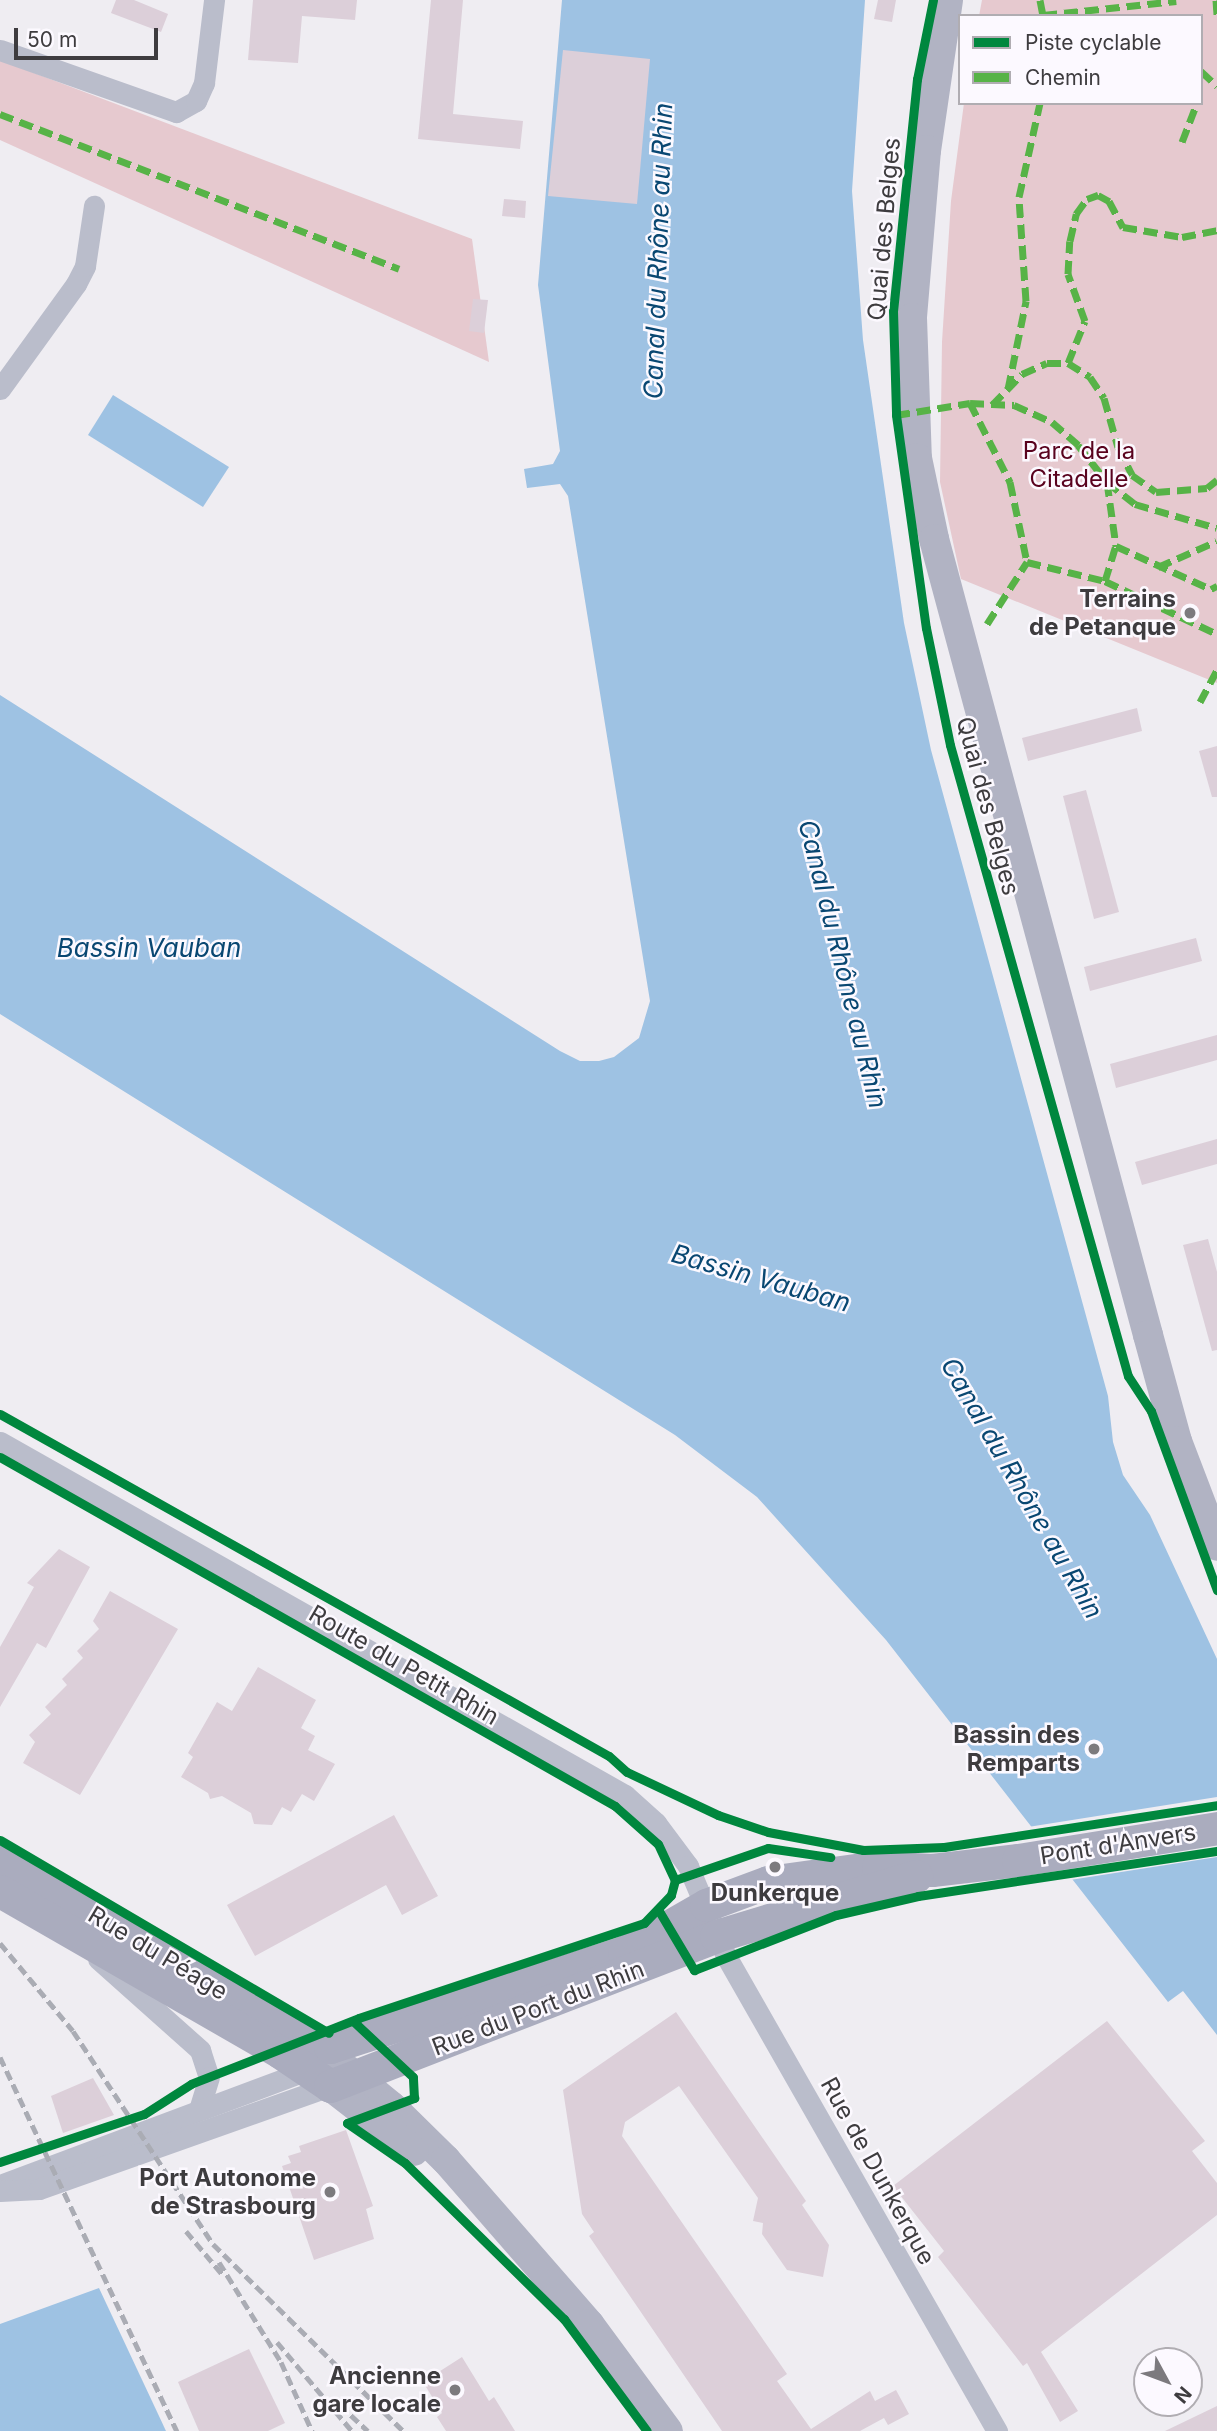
<!DOCTYPE html>
<meta charset="utf-8">
<style>
body{margin:0}
#map{position:relative;width:1217px;height:2431px;overflow:hidden;background:#efedf2;font-family:Inter,sans-serif}
div>[style]{position:absolute}
[style*='--x']{left:calc(var(--x)*1px);top:calc(var(--y)*1px);width:calc(var(--w)*1px);rotate:calc(var(--a)*1deg)}
.green>*{inset:0;background:#e6c9cf}
.water>*{inset:0;background:#9ec2e3}
.pier>*{inset:0;background:#efedf2}
.building>*{inset:0;background:#dccfd9}
.street>*{height:21px;margin:-10.5px;padding:0 10.5px;transform-origin:10.5px;border-radius:10.5px;background:#babdcb}
.secondary>*{height:30px;margin:-15px;padding:0 15px;transform-origin:15px;border-radius:15px;background:#b1b3c3}
.primary>*{height:33px;margin:-16.5px;padding:0 16.5px;transform-origin:16.5px;border-radius:16.5px;background:#aaacbe}
.rail>*{height:5px;margin-top:-2.5px;transform-origin:0;background:repeating-linear-gradient(90deg,#aaacb4 0 10px,transparent 0 15px)}
.quiet>*{height:7px;margin-top:-3.5px;transform-origin:0;background:repeating-linear-gradient(90deg,#57b347 0 14px,transparent 0 21px)}
.cycleway>*{height:9px;margin:-4.5px;padding:0 4.5px;transform-origin:4.5px;border-radius:4.5px;background:#00873e}
.dots>*{width:19px;height:19px;translate:-50% -50%;box-sizing:border-box;border:4px solid #fcf9ff;border-radius:50%}
span{translate:-50% -50%;white-space:nowrap;text-align:center;line-height:1.15;-webkit-text-stroke:5px #fcf9ff;paint-order:stroke}
.street-label{font-size:24px;color:#3e3c3f}
.park-label{font-size:24px;color:#59021e}
.poi-label{font-size:24px;color:#3e3c3f;font-weight:700}
.right{translate:-100% -50%;text-align:right}
.water-label{font-size:26px;color:#094772;font-style:italic}
.legend{position:absolute;left:958px;top:14px;width:245px;height:91px;box-sizing:border-box;background:#fcf9ff;border:2px solid #b0adb2;margin:0;padding:9px 12px;list-style:none;font-size:21px;color:#3e3c3f}
.legend li{display:flex;align-items:center;gap:14px;height:35px}
.legend b{width:35px;border:2px solid #b0adb2}
.north{position:absolute;left:1133px;top:2347px;width:70px;height:70px;box-sizing:border-box;background:#fcf9ff;border:2px solid #b0adb2;border-radius:50%;rotate:131deg;font-size:19px;font-weight:700;line-height:28px;text-align:center;color:#3e3c3f}
.north::after{content:'';display:block;margin:auto;width:24px;height:32px;background:#7c7a7e;clip-path:polygon(50% 0,100% 100%,50% 72%,0 100%)}
.scale{position:absolute;left:14px;top:28px;width:144px;height:32px;box-sizing:border-box;border:4px solid #3e3c3f;border-top:0;padding-left:9px;font-size:21px;line-height:24px;white-space:nowrap;color:#3e3c3f;-webkit-text-stroke:5px #fcf9ff;paint-order:stroke}
</style>
<div id="map">
<div class="green">
<i style="clip-path:polygon(982px 0,1217px 0,1217px 683px,961px 579px,940px 482px,942px 342px,951px 201px,964px 103px,1201px 103px,1201px 16px,979px 16px)"></i>
<i style="clip-path:polygon(0 60px,472px 239px,489px 362px,0 140px)"></i>
</div>
<div class="water">
<i style="clip-path:polygon(562px 0,865px 0,852px 191px,863px 340px,904px 623px,931px 750px,1108px 1396px,1113px 1442px,1123px 1475px,1150px 1515px,1217px 1659px,1217px 2035px,1183px 1991px,1168px 2002px,886px 1640px,757px 1497px,675px 1435px,0 1014px,0 695px,560px 1051px,580px 1061px,599px 1061px,614px 1057px,639px 1038px,650px 1001px,568px 496px,560px 484px,527px 488px,524px 469px,553px 464px,560px 451px,538px 285px)"></i>
<i style="clip-path:polygon(113px 395px,229px 467px,203px 507px,88px 435px)"></i>
<i style="clip-path:polygon(99px 2288px,166px 2431px,0 2431px,0 2324px)"></i>
</div>
<div class="pier">
<i style="clip-path:polygon(1217px 1797px,1217px 1857px,1070px 1880px,1028px 1827px)"></i>
</div>
<div class="building">
<i style="clip-path:polygon(116px 0,134px 0,168px 14px,161px 32px,111px 13px)"></i>
<i style="clip-path:polygon(253px 0,357px 0,355px 20px,302px 16px,298px 63px,248px 60px)"></i>
<i style="clip-path:polygon(431px 0,463px 0,453px 114px,523px 121px,520px 149px,418px 139px)"></i>
<i style="clip-path:polygon(878px 0,896px 0,892px 22px,874px 19px)"></i>
<i style="clip-path:polygon(563px 50px,650px 59px,637px 204px,548px 196px)"></i>
<i style="clip-path:polygon(504px 199px,526px 201px,525px 218px,502px 216px)"></i>
<i style="clip-path:polygon(473px 299px,488px 300px,484px 333px,469px 331px)"></i>
<i style="clip-path:polygon(1137px 708px,1142px 731px,1028px 761px,1022px 738px)"></i>
<i style="clip-path:polygon(1217px 746px,1217px 797px,1212px 797px,1199px 751px)"></i>
<i style="clip-path:polygon(1086px 790px,1119px 912px,1094px 919px,1063px 796px)"></i>
<i style="clip-path:polygon(1196px 938px,1202px 961px,1090px 991px,1084px 967px)"></i>
<i style="clip-path:polygon(1217px 1035px,1217px 1060px,1116px 1088px,1110px 1064px)"></i>
<i style="clip-path:polygon(1217px 1139px,1217px 1164px,1142px 1185px,1135px 1162px)"></i>
<i style="clip-path:polygon(1208px 1239px,1217px 1272px,1217px 1350px,1212px 1351px,1183px 1245px)"></i>
<i style="clip-path:polygon(59px 1549px,90px 1567px,46px 1648px,37px 1643px,0 1707px,0 1647px,34px 1587px,27px 1583px)"></i>
<i style="clip-path:polygon(110px 1591px,178px 1629px,80px 1795px,23px 1763px,35px 1742px,29px 1735px,51px 1714px,45px 1707px,67px 1685px,62px 1679px,83px 1658px,77px 1651px,99px 1629px,93px 1621px)"></i>
<i style="clip-path:polygon(258px 1667px,316px 1700px,301px 1728px,315px 1736px,308px 1750px,335px 1764px,314px 1801px,302px 1794px,291px 1812px,282px 1807px,272px 1825px,254px 1824px,251px 1813px,222px 1796px,210px 1799px,208px 1793px,181px 1777px,193px 1757px,188px 1753px,217px 1702px,232px 1711px)"></i>
<i style="clip-path:polygon(394px 1815px,438px 1896px,402px 1915px,386px 1885px,255px 1956px,227px 1905px)"></i>
<i style="clip-path:polygon(676px 2012px,806px 2201px,802px 2205px,829px 2245px,823px 2277px,787px 2270px,762px 2234px,763px 2223px,753px 2221px,758px 2198px,679px 2086px,625px 2122px,622px 2136px,787px 2374px,777px 2381px,811px 2429px,870px 2391px,875px 2401px,896px 2390px,909px 2414px,888px 2425px,884px 2418px,860px 2431px,722px 2431px,589px 2236px,594px 2232px,582px 2214px,563px 2090px)"></i>
<i style="clip-path:polygon(1107px 2021px,1205px 2141px,1192px 2151px,1217px 2183px,1217px 2215px,1041px 2352px,1078px 2411px,1060px 2422px,1027px 2363px,1023px 2366px,938px 2257px,944px 2251px,893px 2186px)"></i>
<i style="clip-path:polygon(93px 2078px,114px 2115px,63px 2133px,51px 2096px)"></i>
<i style="clip-path:polygon(346px 2130px,373px 2206px,366px 2209px,374px 2239px,314px 2260px,282px 2166px,291px 2163px,288px 2156px,301px 2152px,299px 2146px)"></i>
<i style="clip-path:polygon(249px 2349px,285px 2423px,268px 2431px,199px 2431px,178px 2382px)"></i>
<i style="clip-path:polygon(462px 2357px,489px 2401px,494px 2397px,515px 2431px,446px 2431px,437px 2417px,442px 2413px,423px 2382px)"></i>
<i style="clip-path:polygon(1217px 2406px,1217px 2431px,1165px 2431px)"></i>
</div>
<div class="street">
<i style="--x:0;--y:50;--w:187;--a:19.4"></i>
<i style="--x:176;--y:112;--w:23;--a:-29"></i>
<i style="--x:196;--y:101;--w:20;--a:-66"></i>
<i style="--x:204;--y:83;--w:84;--a:-83.1"></i>
<i style="--x:0;--y:389;--w:130;--a:-54.1"></i>
<i style="--x:76;--y:284;--w:20;--a:-63"></i>
<i style="--x:85;--y:266;--w:61;--a:-81.5"></i>
<i style="--x:0;--y:1442;--w:718;--a:29.46"></i>
<i style="--x:625;--y:1795;--w:42;--a:42.1"></i>
<i style="--x:656;--y:1823;--w:54;--a:53.3"></i>
<i style="--x:688;--y:1866;--w:98;--a:67.1"></i>
<i style="--x:726;--y:1956;--w:547;--a:60.29"></i>
<i style="--x:98;--y:1959;--w:137;--a:41.7"></i>
<i style="--x:200;--y:2050;--w:28;--a:72"></i>
<i style="--x:209;--y:2077;--w:34;--a:107"></i>
<i style="--x:0;--y:2185;--w:329;--a:-20.5"></i>
<i style="--x:0;--y:2191;--w:39;--a:-3"></i>
<i style="--x:39;--y:2189;--w:309;--a:-19.5"></i>
</div>
<div class="secondary">
<i style="--x:948;--y:0;--w:152;--a:98.3"></i>
<i style="--x:926;--y:150;--w:169;--a:94.8"></i>
<i style="--x:912;--y:318;--w:140;--a:88"></i>
<i style="--x:917;--y:458;--w:83;--a:78.1"></i>
<i style="--x:934;--y:539;--w:824;--a:74.95"></i>
<i style="--x:1148;--y:1335;--w:110;--a:74.7"></i>
<i style="--x:1177;--y:1441;--w:112;--a:69.1"></i>
<i style="--x:317;--y:2045;--w:96;--a:39.5"></i>
<i style="--x:391;--y:2106;--w:77;--a:44.5"></i>
<i style="--x:446;--y:2160;--w:218;--a:48.9"></i>
<i style="--x:589;--y:2324;--w:133;--a:53.6"></i>
<i style="--x:330;--y:2086;--w:106;--a:37.7"></i>
</div>
<div class="primary">
<i style="--x:0;--y:1860;--w:357;--a:30.3"></i>
<i style="--x:308;--y:2040;--w:23;--a:18"></i>
<i style="--x:330;--y:2047;--w:309;--a:-17.9"></i>
<i style="--x:624;--y:1952;--w:95;--a:-29.8"></i>
<i style="--x:706;--y:1905;--w:66;--a:-20.4"></i>
<i style="--x:768;--y:1882;--w:111;--a:-7.8"></i>
<i style="--x:878;--y:1867;--w:54;--a:3.2"></i>
<i style="--x:932;--y:1870;--w:87;--a:-6.6"></i>
<i style="--x:1018;--y:1860;--w:202;--a:-9.1"></i>
<i style="--x:0;--y:1891;--w:323;--a:29.9"></i>
<i style="--x:280;--y:2052;--w:60;--a:34.2"></i>
<i style="--x:330;--y:2086;--w:414;--a:-21.2"></i>
<i style="--x:716;--y:1936;--w:209;--a:-16.7"></i>
</div>
<div class="rail">
<i style="--x:0;--y:1943;--w:114;--a:50.3"></i>
<i style="--x:73;--y:2031;--w:255;--a:56.7"></i>
<i style="--x:213;--y:2244;--w:267;--a:44.5"></i>
<i style="--x:0;--y:2057;--w:414;--a:64.7"></i>
<i style="--x:186;--y:2231;--w:56;--a:50.1"></i>
<i style="--x:219;--y:2262;--w:118;--a:58.2"></i>
<i style="--x:281;--y:2362;--w:76;--a:65.8"></i>
<i style="--x:277;--y:2342;--w:116;--a:49.9"></i>
<i style="--x:340;--y:2405;--w:38;--a:43"></i>
</div>
<div class="quiet">
<i style="--x:1040;--y:0;--w:15;--a:79"></i>
<i style="--x:1043;--y:15;--w:134;--a:-6"></i>
<i style="--x:1216;--y:0;--w:15;--a:86"></i>
<i style="--x:1201;--y:71;--w:22;--a:43"></i>
<i style="--x:0;--y:114;--w:428;--a:21.2"></i>
<i style="--x:1182;--y:142;--w:42;--a:-69"></i>
<i style="--x:1068;--y:363;--w:45;--a:-68"></i>
<i style="--x:1085;--y:321;--w:50;--a:-109.9"></i>
<i style="--x:1068;--y:274;--w:33;--a:-87"></i>
<i style="--x:1070;--y:241;--w:28;--a:-77"></i>
<i style="--x:1076;--y:214;--w:19;--a:-54"></i>
<i style="--x:1087;--y:199;--w:12;--a:-20"></i>
<i style="--x:1098;--y:195;--w:13;--a:29"></i>
<i style="--x:1109;--y:201;--w:30;--a:62"></i>
<i style="--x:1123;--y:227;--w:60;--a:9.6"></i>
<i style="--x:1182;--y:237;--w:36;--a:-11"></i>
<i style="--x:1008;--y:389;--w:90;--a:-78.4"></i>
<i style="--x:1026;--y:301;--w:104;--a:-93.9"></i>
<i style="--x:1019;--y:197;--w:96;--a:-77.4"></i>
<i style="--x:970;--y:403;--w:89;--a:63.1"></i>
<i style="--x:1010;--y:482;--w:82;--a:78"></i>
<i style="--x:1027;--y:562;--w:80;--a:13.7"></i>
<i style="--x:1105;--y:581;--w:124;--a:25.3"></i>
<i style="--x:992;--y:405;--w:43;--a:-45.9"></i>
<i style="--x:1022;--y:374;--w:27;--a:-24"></i>
<i style="--x:1047;--y:363;--w:21;--a:0"></i>
<i style="--x:1068;--y:363;--w:26;--a:32"></i>
<i style="--x:1090;--y:377;--w:25;--a:56"></i>
<i style="--x:1104;--y:398;--w:51;--a:74.1"></i>
<i style="--x:1118;--y:447;--w:31;--a:63"></i>
<i style="--x:1132;--y:475;--w:29;--a:35"></i>
<i style="--x:1156;--y:492;--w:51;--a:-4.5"></i>
<i style="--x:1207;--y:488;--w:13;--a:-39"></i>
<i style="--x:896;--y:415;--w:75;--a:-9.2"></i>
<i style="--x:970;--y:403;--w:44;--a:2.6"></i>
<i style="--x:1014;--y:405;--w:42;--a:24.1"></i>
<i style="--x:1052;--y:422;--w:35;--a:41"></i>
<i style="--x:1078;--y:445;--w:47;--a:51.9"></i>
<i style="--x:1107;--y:482;--w:36;--a:38"></i>
<i style="--x:1135;--y:504;--w:85;--a:16.3"></i>
<i style="--x:1107;--y:482;--w:65;--a:82"></i>
<i style="--x:1158;--y:567;--w:64;--a:-23.8"></i>
<i style="--x:1105;--y:581;--w:37;--a:-73"></i>
<i style="--x:1116;--y:546;--w:104;--a:24.4"></i>
<i style="--x:1211;--y:589;--w:7;--a:-27"></i>
<i style="--x:987;--y:624;--w:74;--a:-57.2"></i>
<i style="--x:1200;--y:702;--w:36;--a:-62"></i>
</div>
<div class="cycleway">
<i style="--x:933;--y:0;--w:81;--a:101.4"></i>
<i style="--x:917;--y:79;--w:233;--a:95.9"></i>
<i style="--x:893;--y:311;--w:104;--a:88.3"></i>
<i style="--x:896;--y:415;--w:215;--a:82"></i>
<i style="--x:926;--y:628;--w:119;--a:78.4"></i>
<i style="--x:950;--y:745;--w:656;--a:74.25"></i>
<i style="--x:1128;--y:1376;--w:42;--a:56.7"></i>
<i style="--x:1151;--y:1411;--w:191;--a:69.8"></i>
<i style="--x:0;--y:1414;--w:698;--a:29.32"></i>
<i style="--x:609;--y:1756;--w:24;--a:42"></i>
<i style="--x:627;--y:1772;--w:101;--a:25.3"></i>
<i style="--x:718;--y:1815;--w:53;--a:18.8"></i>
<i style="--x:768;--y:1832;--w:97;--a:10.7"></i>
<i style="--x:863;--y:1850;--w:81;--a:-2.1"></i>
<i style="--x:944;--y:1847;--w:276;--a:-8.7"></i>
<i style="--x:0;--y:1457;--w:707;--a:29.57"></i>
<i style="--x:615;--y:1806;--w:57;--a:41.5"></i>
<i style="--x:658;--y:1844;--w:40;--a:65"></i>
<i style="--x:675;--y:1880;--w:16;--a:105"></i>
<i style="--x:671;--y:1895;--w:39;--a:134"></i>
<i style="--x:644;--y:1923;--w:300;--a:161.6"></i>
<i style="--x:359;--y:2018;--w:180;--a:158.6"></i>
<i style="--x:191;--y:2084;--w:56;--a:147.4"></i>
<i style="--x:144;--y:2114;--w:152;--a:161.6"></i>
<i style="--x:0;--y:1840;--w:381;--a:30.4"></i>
<i style="--x:675;--y:1880;--w:98;--a:-19"></i>
<i style="--x:768;--y:1848;--w:63;--a:8.3"></i>
<i style="--x:659;--y:1911;--w:69;--a:59.3"></i>
<i style="--x:694;--y:1970;--w:152;--a:-21.2"></i>
<i style="--x:836;--y:1915;--w:84;--a:-13"></i>
<i style="--x:918;--y:1896;--w:302;--a:-8.6"></i>
<i style="--x:347;--y:2123;--w:70;--a:34.6"></i>
<i style="--x:405;--y:2163;--w:223;--a:44.5"></i>
<i style="--x:564;--y:2319;--w:139;--a:53.5"></i>
<i style="--x:347;--y:2123;--w:72;--a:-20.5"></i>
<i style="--x:414;--y:2098;--w:21;--a:-93"></i>
<i style="--x:413;--y:2077;--w:82;--a:-137"></i>
</div>
<div class="dots">
<i style="left:1190px;top:613px;background:#7c7a7e"></i>
<i style="left:1094px;top:1749px;background:#7c7a7e"></i>
<i style="left:775px;top:1867px;background:#7c7a7e"></i>
<i style="left:330px;top:2192px;background:#7c7a7e"></i>
<i style="left:455px;top:2390px;background:#7c7a7e"></i>
</div>
<div class="street-label">
<span style="left:884px;top:229px;rotate:-85deg">Quai des Belges</span>
<span style="left:988px;top:806px;rotate:75deg">Quai des Belges</span>
<span style="left:404px;top:1665px;rotate:30deg">Route du Petit Rhin</span>
<span style="left:1118px;top:1844px;rotate:-9deg">Pont d'Anvers</span>
<span style="left:158px;top:1953px;rotate:31deg">Rue du Péage</span>
<span style="left:538px;top:2008px;rotate:-21deg">Rue du Port du Rhin</span>
<span style="left:878px;top:2171px;rotate:61deg">Rue de Dunkerque</span>
</div>
<div class="park-label">
<span style="left:1079px;top:465px">Parc de la<br>Citadelle</span>
</div>
<div class="poi-label">
<span class="right" style="left:1176px;top:613px">Terrains<br>de Petanque</span>
<span class="right" style="left:1080px;top:1749px">Bassin des<br>Remparts</span>
<span style="left:775px;top:1893px">Dunkerque</span>
<span class="right" style="left:316px;top:2192px">Port Autonome<br>de Strasbourg</span>
<span class="right" style="left:441px;top:2390px">Ancienne<br>gare locale</span>
</div>
<div class="water-label">
<span style="left:658px;top:251px;rotate:-88deg">Canal du Rhône au Rhin</span>
<span style="left:149px;top:948px">Bassin Vauban</span>
<span style="left:843px;top:964px;rotate:76deg">Canal du Rhône au Rhin</span>
<span style="left:761px;top:1278px;rotate:16deg">Bassin Vauban</span>
<span style="left:1022px;top:1488px;rotate:60deg">Canal du Rhône au Rhin</span>
</div>
<ul class="legend">
<li><b style="height:9px;background:#00873e"></b>Piste cyclable</li>
<li><b style="height:9px;background:#57b347"></b>Chemin</li>
</ul>
<div class="north">N</div>
<div class="scale">50 m</div>
</div>
